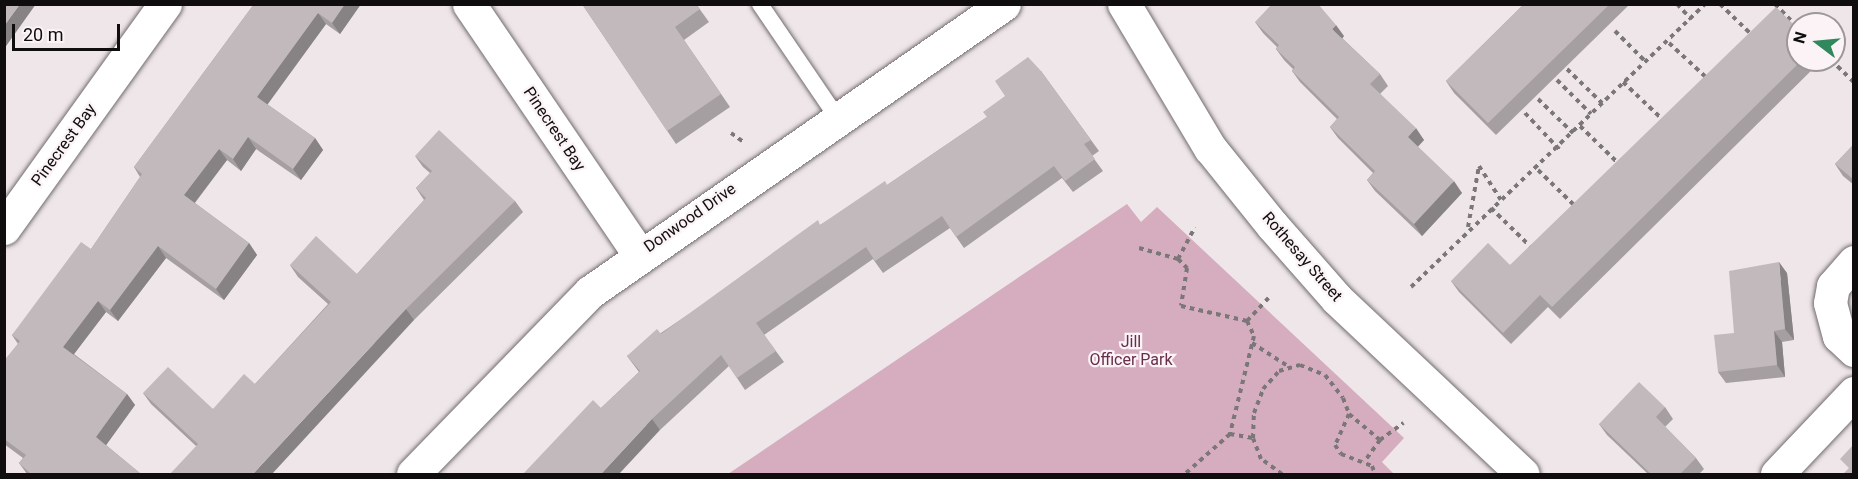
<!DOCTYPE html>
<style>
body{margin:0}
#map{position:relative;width:1858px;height:479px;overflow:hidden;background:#eee6e9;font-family:Roboto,sans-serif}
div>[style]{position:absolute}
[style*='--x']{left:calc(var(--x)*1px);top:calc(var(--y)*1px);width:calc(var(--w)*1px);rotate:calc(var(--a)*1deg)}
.green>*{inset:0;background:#d5adbe}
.path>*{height:4px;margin-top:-2px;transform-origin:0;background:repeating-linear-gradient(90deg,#7b7678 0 4.5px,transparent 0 9px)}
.roads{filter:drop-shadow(0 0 2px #726b6d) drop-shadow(0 0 2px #726b6d)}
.service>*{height:16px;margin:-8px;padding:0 8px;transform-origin:8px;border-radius:8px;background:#fff}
.minor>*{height:33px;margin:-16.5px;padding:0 16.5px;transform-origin:16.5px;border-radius:16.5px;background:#fff}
.tertiary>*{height:33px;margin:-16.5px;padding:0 16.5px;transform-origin:16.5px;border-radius:16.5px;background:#fff}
.wall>*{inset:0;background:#a69fa2}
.shaded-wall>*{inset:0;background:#878284}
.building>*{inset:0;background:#c1b9bc}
span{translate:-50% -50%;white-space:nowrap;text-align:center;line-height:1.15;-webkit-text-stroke:4.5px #fbf3f6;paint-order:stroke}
.street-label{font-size:16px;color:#100d0f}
.park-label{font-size:16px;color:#672d4a}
.frame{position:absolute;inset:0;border:6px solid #100d0f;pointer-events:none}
.north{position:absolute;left:1786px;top:12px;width:60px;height:60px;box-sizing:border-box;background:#fbf3f6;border:2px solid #9d979a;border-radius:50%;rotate:286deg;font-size:16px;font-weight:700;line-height:24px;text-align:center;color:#100d0f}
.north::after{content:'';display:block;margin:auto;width:21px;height:27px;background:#30885c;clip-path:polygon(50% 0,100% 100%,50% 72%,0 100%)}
.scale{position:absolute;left:12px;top:24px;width:108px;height:27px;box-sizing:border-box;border:3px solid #100d0f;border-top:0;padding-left:8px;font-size:18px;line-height:21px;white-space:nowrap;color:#100d0f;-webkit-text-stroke:4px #fbf3f6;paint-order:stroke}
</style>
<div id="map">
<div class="green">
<i style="clip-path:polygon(1127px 204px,1141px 222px,1157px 207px,1404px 438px,1382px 462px,1394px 474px,728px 474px)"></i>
</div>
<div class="path">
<i style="--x:1677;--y:4;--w:21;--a:47"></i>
<i style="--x:1720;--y:4;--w:45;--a:44.1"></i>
<i style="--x:1775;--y:4;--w:33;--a:46"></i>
<i style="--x:1615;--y:31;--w:41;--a:45"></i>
<i style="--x:1669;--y:43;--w:53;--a:42.7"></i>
<i style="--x:1831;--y:60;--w:32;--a:44"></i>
<i style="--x:1567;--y:69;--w:49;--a:44.2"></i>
<i style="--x:1557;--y:80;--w:48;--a:45"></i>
<i style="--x:1623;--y:82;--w:52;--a:43.5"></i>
<i style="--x:1538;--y:99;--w:49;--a:44.2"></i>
<i style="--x:1525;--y:113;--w:50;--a:46.6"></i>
<i style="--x:1580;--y:126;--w:53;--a:44.2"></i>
<i style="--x:731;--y:133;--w:17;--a:36"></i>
<i style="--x:1479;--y:166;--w:40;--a:57.1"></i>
<i style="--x:1538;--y:170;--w:52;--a:44.2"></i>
<i style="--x:1491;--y:208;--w:56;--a:44.3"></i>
<i style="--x:1468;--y:227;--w:62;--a:-79.8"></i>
<i style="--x:1139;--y:248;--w:41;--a:15.8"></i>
<i style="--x:1178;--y:259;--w:13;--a:45"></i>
<i style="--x:1187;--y:268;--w:38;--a:99"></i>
<i style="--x:1181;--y:306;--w:68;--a:12.8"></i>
<i style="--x:1247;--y:321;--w:17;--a:65"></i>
<i style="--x:1254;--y:336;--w:101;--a:103.8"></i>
<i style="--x:1230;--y:434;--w:60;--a:138.4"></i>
<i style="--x:1178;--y:259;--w:36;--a:-62"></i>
<i style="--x:1411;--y:287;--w:408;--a:-43.9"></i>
<i style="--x:1247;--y:321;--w:33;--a:-47"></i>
<i style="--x:1252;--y:343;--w:46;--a:32.7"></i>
<i style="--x:1349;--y:414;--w:40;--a:40"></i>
<i style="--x:1380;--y:440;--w:27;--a:126"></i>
<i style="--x:1230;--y:434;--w:23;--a:10"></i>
<i style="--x:1380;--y:440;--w:29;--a:-36"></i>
<i style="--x:1282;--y:474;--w:26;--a:-144"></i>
<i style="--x:1261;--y:459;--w:22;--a:-111"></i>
<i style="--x:1253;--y:438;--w:25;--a:-88"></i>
<i style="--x:1254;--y:413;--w:26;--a:-69"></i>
<i style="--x:1263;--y:389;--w:24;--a:-48"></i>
<i style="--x:1279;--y:371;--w:22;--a:-16"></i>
<i style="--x:1300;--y:365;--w:27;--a:22"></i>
<i style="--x:1325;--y:375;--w:29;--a:52"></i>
<i style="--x:1343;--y:398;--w:17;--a:69"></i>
<i style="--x:1349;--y:414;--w:34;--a:114"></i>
<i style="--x:1335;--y:445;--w:11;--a:56"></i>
<i style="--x:1341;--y:454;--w:33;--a:21"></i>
<i style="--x:1372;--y:466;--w:9;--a:69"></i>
</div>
<div class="roads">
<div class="service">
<i style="--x:760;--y:4;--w:135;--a:55.8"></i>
</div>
<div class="minor">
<i style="--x:469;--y:4;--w:302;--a:55.8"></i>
<i style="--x:4;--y:228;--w:276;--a:-54.3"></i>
<i style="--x:1854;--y:262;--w:32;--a:131"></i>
<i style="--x:1833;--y:286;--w:17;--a:100"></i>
<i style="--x:1830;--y:303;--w:34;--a:75"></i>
<i style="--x:1839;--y:336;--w:21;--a:43"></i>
<i style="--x:413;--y:474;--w:254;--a:-45.8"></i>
<i style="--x:590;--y:292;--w:504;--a:-34.82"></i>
<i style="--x:1777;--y:474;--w:112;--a:-46.5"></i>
</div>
<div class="tertiary">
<i style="--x:1124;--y:4;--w:168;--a:59.2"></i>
<i style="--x:1210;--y:148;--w:99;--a:51.2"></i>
<i style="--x:1272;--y:225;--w:98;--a:48.7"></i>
<i style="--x:1337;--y:299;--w:255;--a:43.3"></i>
</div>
</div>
<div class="wall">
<i style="clip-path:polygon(254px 4px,361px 4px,340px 34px,326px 24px,267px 104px,315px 138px,323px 150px,301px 180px,256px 149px,241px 171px,227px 160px,195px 203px,249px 243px,257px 255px,224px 300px,166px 258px,118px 321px,106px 312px,74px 354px,127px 394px,135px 405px,106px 445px,141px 474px,27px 474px,19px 463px,23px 458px,4px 444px,4px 361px,18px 344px,12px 335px,91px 249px,140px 177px,134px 167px)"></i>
<i style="clip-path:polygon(582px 4px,696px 4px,709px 22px,684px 40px,730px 107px,676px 144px)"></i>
<i style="clip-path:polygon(1524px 4px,1630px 4px,1496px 135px,1454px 93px,1446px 81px)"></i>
<i style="clip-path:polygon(1255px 22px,1344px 36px,1342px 38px,1380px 74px,1388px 86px,1380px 94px,1424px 140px,1418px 147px,1462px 193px,1422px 236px,1375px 191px,1367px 180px,1373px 173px,1338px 138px,1330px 127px,1337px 119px,1300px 82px,1292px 71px,1293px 69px,1284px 60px,1276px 49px,1277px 47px,1263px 33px)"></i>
<i style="clip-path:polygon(1798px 60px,1822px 60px,1560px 319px,1548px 307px,1511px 344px,1459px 292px,1451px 281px,1510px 265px)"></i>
<i style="clip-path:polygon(1041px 71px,1099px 151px,1092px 156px,1103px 171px,1073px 192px,1062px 178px,964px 248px,950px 228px,883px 273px,873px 259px,764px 335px,784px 362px,745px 390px,729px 366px,660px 430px,601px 408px,639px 372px,627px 356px,820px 225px,887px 185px,987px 117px)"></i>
<i style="clip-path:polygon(1854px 144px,1854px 185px,1843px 176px,1835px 164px)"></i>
<i style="clip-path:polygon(415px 156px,515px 201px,523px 212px,414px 320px,196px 446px,151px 404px,143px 393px,213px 409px,255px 384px,328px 304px,298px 277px,290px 265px,357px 274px,424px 200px,416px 188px,430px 173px,423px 167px)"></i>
<i style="clip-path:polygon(1787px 273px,1794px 340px,1782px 342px,1785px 377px,1726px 383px,1718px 372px,1734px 333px)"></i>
<i style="clip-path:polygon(1665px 407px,1673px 419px,1665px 427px,1696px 458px,1704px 469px,1699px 474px,1648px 474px,1607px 435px,1599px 424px)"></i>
</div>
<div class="shaded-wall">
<i style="clip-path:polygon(20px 4px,36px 4px,4px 49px,4px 26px)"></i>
<i style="clip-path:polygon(345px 4px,361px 4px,340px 34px,332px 23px)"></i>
<i style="clip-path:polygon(318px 13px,326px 24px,265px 108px,257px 97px)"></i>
<i style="clip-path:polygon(1336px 25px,1344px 36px,1341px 40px,1332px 29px)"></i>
<i style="clip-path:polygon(1416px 128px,1424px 140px,1416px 148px,1408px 137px)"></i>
<i style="clip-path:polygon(248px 137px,256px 149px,241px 171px,233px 159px)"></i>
<i style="clip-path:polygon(315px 138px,323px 150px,301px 180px,293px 169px)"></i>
<i style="clip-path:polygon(219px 149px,227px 160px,192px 206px,184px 195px)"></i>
<i style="clip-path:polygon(1454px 181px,1462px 193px,1422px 236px,1414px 224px)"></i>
<i style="clip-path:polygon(249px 243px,257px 255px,224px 300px,216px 289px)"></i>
<i style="clip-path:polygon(158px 246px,166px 258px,118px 321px,110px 310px)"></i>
<i style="clip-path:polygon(1779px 262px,1787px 273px,1794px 340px,1785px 329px)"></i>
<i style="clip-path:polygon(98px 301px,106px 312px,71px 358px,63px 347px)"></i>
<i style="clip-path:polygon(406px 309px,414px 320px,272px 474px,253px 474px)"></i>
<i style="clip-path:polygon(1774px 331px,1782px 342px,1785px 377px,1777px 365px)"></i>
<i style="clip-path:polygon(127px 394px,135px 405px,104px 448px,96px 437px)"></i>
<i style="clip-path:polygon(652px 419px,660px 430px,619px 474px,601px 474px)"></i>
</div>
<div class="building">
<i style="clip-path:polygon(4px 4px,20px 4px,4px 26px)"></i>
<i style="clip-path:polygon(254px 4px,345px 4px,332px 23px,318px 13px,257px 97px,315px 138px,293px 169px,248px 137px,233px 159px,219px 149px,184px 195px,249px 243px,216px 289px,158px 246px,110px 310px,98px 301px,63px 347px,127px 394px,96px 437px,141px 474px,30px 474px,31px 474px,19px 463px,26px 455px,4px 439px,4px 361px,20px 341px,12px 335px,81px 242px,91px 249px,142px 174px,134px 167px)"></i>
<i style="clip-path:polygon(582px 4px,696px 4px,700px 9px,675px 27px,721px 94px,667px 131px)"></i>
<i style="clip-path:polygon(1272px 4px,1318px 4px,1336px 25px,1332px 29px,1380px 74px,1370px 84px,1416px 128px,1408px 137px,1454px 181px,1414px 224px,1367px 180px,1375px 171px,1330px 127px,1339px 117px,1292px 71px,1295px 67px,1276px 49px,1279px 45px,1255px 22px)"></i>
<i style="clip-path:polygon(1524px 4px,1610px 4px,1488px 123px,1446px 81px)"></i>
<i style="clip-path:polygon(1776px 7px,1798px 29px,1798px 60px,1802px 60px,1552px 307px,1540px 295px,1503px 333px,1451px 281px,1488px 243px,1510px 265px)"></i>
<i style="clip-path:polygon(1028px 57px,1041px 71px,1091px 140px,1084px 144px,1095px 159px,1065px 181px,1054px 166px,956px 237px,942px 216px,875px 261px,866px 247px,756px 323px,776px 351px,737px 378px,721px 355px,652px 419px,601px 474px,523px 474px,593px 400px,601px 408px,640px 371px,627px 356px,657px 329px,661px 334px,818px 220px,820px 225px,885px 181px,887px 185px,987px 117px,983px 112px,1005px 96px,995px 81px)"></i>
<i style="clip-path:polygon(439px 130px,515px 201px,406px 309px,253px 474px,170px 474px,198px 444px,143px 393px,168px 367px,213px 409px,244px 374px,255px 384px,331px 302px,290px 265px,316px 236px,357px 274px,426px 198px,416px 188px,432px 171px,415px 156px)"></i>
<i style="clip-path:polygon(1854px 144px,1854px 180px,1835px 164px)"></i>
<i style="clip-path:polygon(1779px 262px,1785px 329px,1774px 331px,1777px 365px,1718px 372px,1714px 335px,1734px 333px,1729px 271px)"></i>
<i style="clip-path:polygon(1639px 382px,1665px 407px,1656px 417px,1696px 458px,1680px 474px,1651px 474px,1599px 424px)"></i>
<i style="clip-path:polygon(1854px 444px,1854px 474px,1843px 474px,1849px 468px,1840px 459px)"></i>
</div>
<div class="street-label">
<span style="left:554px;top:129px;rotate:56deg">Pinecrest Bay</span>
<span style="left:64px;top:145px;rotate:-54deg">Pinecrest Bay</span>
<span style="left:690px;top:218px;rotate:-35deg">Donwood Drive</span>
<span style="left:1302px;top:257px;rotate:49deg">Rothesay Street</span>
</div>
<div class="park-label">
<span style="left:1131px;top:351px">Jill<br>Officer Park</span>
</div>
<div class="frame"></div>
<div class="north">N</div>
<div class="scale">20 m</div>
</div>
